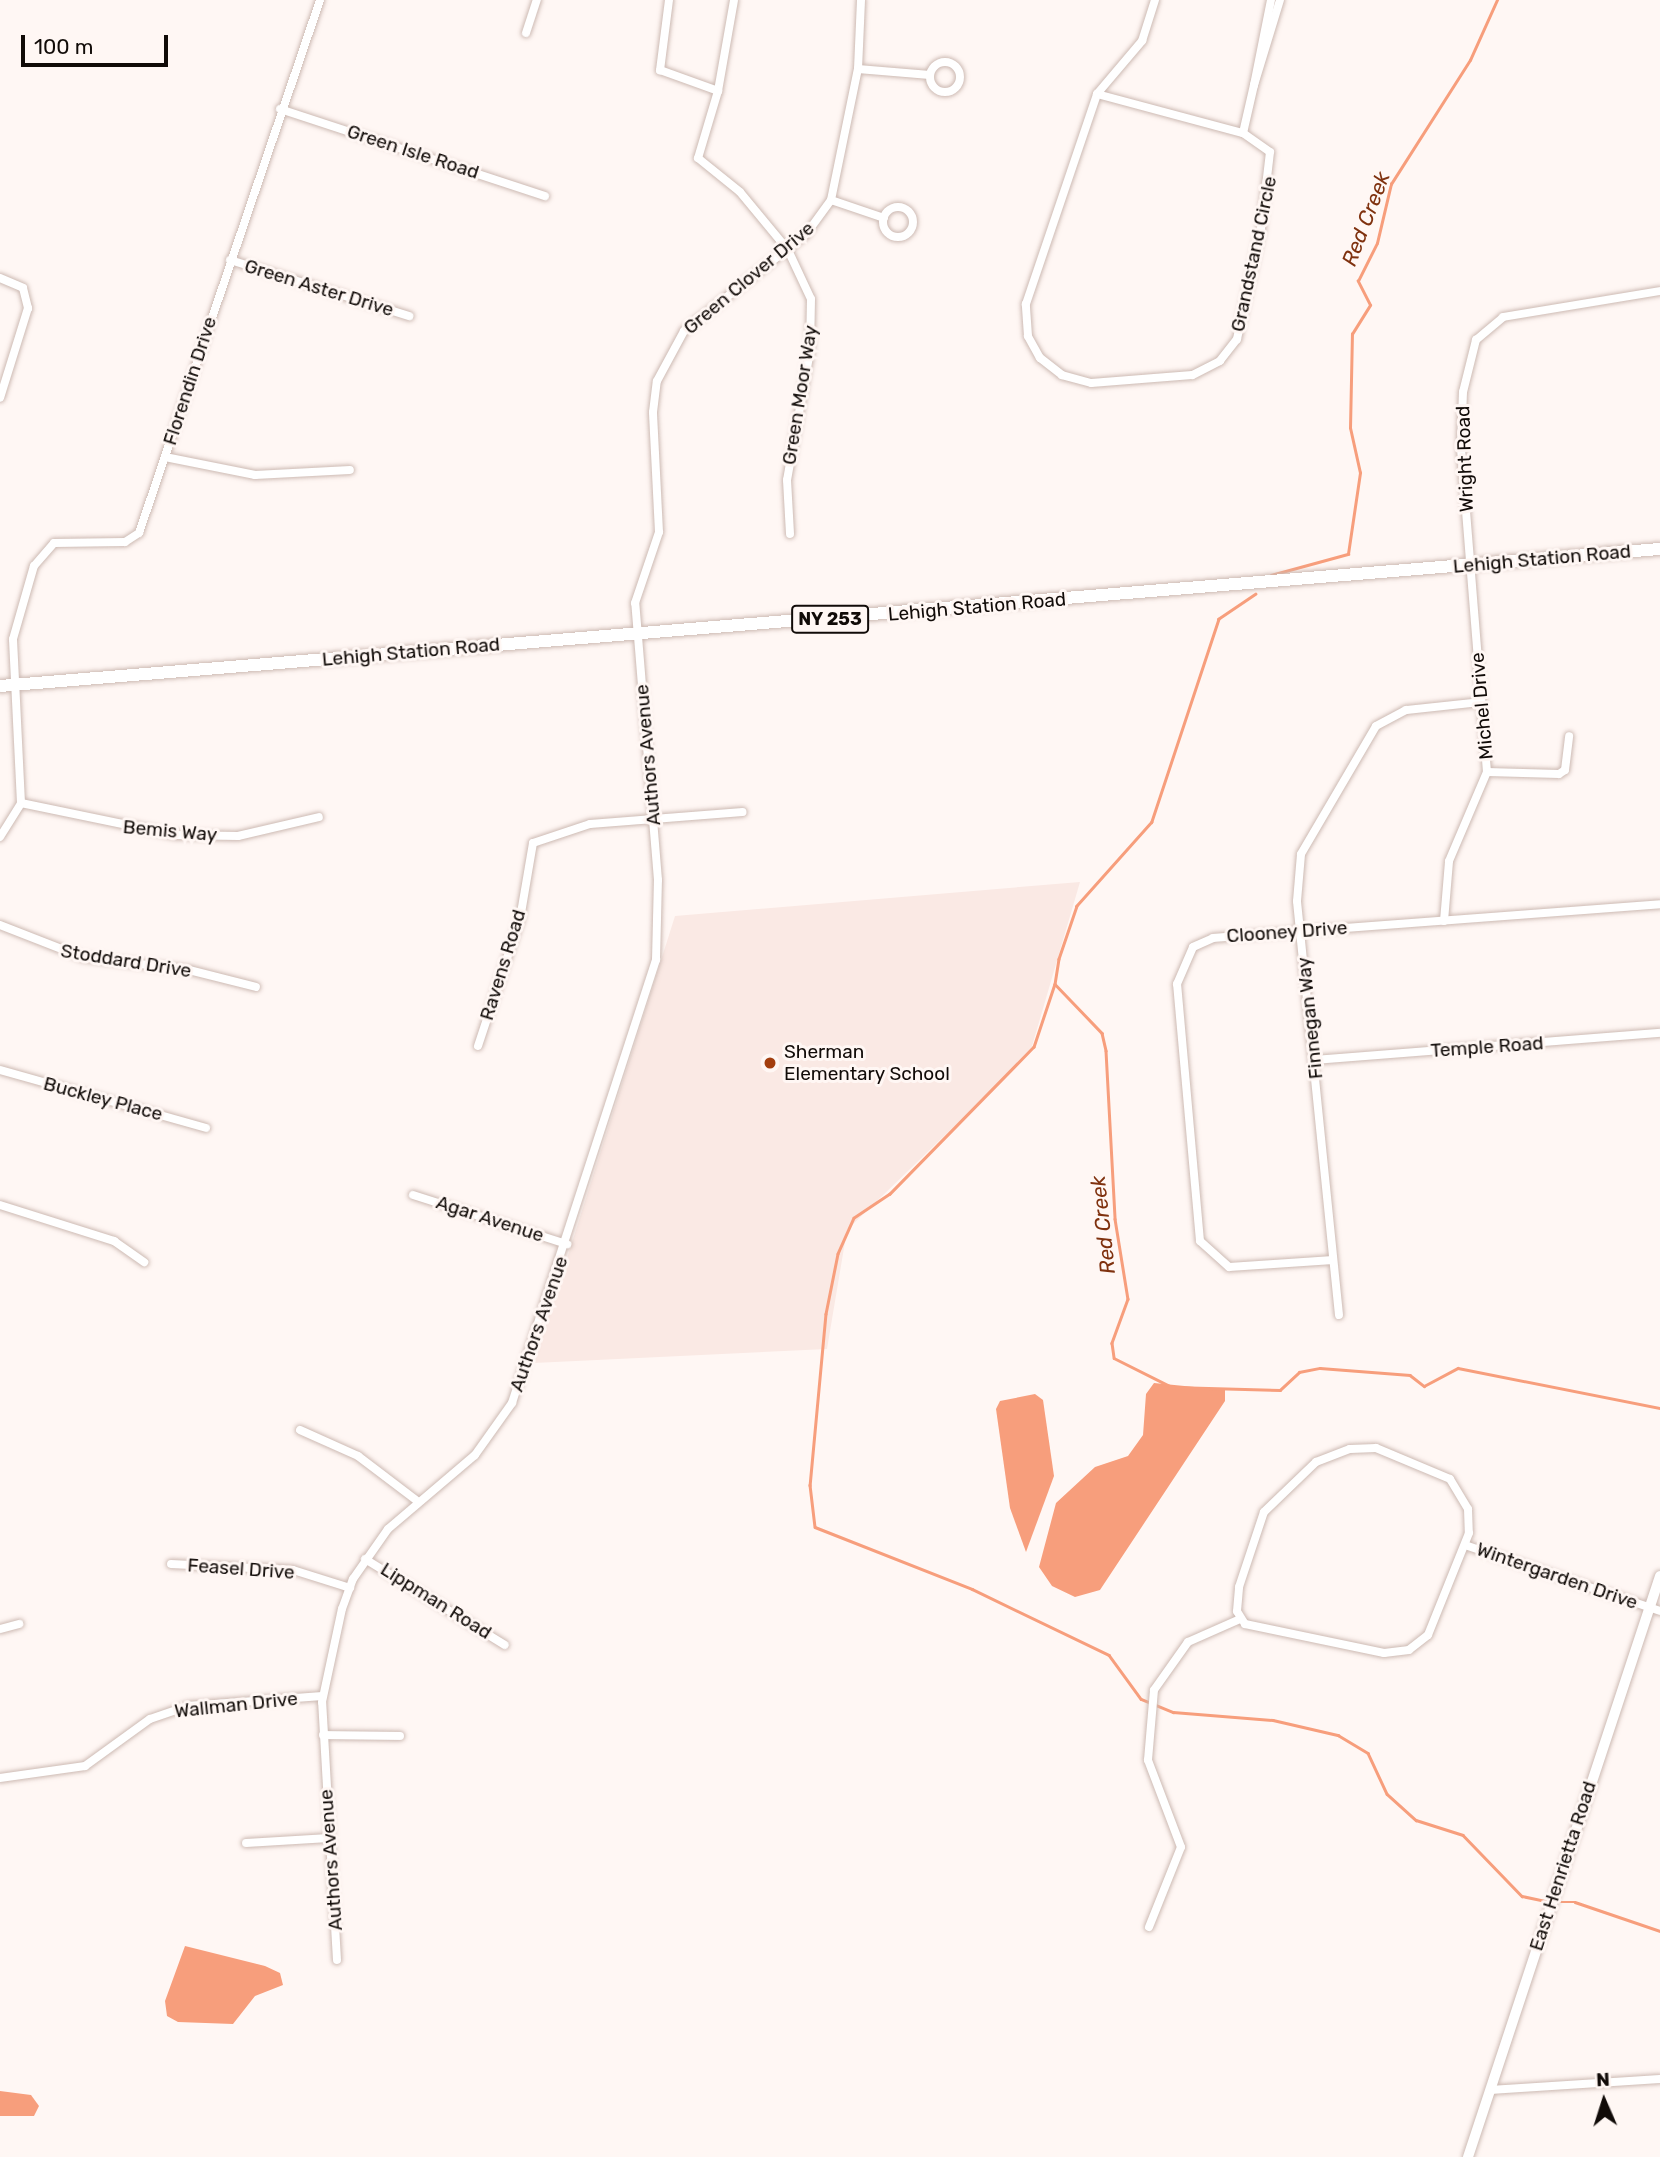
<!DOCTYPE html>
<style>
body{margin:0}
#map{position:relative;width:1660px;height:2157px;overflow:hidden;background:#fff7f4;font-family:Rubik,sans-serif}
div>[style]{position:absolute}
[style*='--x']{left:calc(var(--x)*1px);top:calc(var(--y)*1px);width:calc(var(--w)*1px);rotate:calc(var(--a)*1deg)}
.built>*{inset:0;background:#fae9e4}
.water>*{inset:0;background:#f79e7c}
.stream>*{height:2.5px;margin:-1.25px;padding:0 1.25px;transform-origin:1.25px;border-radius:1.25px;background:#f79e7c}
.roads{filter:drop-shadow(0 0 2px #cdbab3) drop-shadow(0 0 2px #cdbab3)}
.minor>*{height:8px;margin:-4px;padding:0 4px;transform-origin:4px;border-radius:4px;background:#fff}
.minor>.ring{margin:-4px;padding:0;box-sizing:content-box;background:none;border:8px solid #fff;border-radius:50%}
.secondary>*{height:10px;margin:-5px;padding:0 5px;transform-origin:5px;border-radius:5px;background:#fff}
.primary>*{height:12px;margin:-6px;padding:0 6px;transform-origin:6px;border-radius:6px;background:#fff}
.dots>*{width:19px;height:19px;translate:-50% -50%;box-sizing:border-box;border:4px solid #fff7f4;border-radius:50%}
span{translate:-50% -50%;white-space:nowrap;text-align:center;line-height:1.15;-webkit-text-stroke:6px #fff7f4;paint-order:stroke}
.shield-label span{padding:2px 5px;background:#fff7f4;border:2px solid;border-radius:5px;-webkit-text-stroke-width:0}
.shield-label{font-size:18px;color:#110b08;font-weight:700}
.street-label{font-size:19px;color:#110b08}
.poi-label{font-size:19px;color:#110b08}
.left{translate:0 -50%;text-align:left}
.water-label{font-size:21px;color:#7f310e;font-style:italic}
.north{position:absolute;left:1569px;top:2066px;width:70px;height:70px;-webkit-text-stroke:5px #fff7f4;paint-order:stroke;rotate:357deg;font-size:19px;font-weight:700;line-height:28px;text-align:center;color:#110b08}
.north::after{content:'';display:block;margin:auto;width:24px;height:32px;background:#110b08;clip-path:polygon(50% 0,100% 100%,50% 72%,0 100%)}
.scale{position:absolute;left:21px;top:35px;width:147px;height:32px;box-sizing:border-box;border:4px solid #110b08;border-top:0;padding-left:9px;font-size:21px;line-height:24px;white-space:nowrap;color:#110b08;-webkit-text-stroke:5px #fff7f4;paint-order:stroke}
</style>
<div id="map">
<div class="built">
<i style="clip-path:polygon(1080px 882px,1030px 1053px,847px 1230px,827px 1349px,534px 1363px,675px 916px)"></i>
</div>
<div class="water">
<i style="clip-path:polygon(1154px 1383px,1225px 1390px,1225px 1401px,1100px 1590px,1075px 1597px,1052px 1586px,1039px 1567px,1056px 1503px,1095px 1467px,1128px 1456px,1143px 1435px,1146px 1394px)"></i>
<i style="clip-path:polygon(1035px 1394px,1043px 1400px,1054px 1476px,1026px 1552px,1010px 1508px,996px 1409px,1000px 1401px)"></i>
<i style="clip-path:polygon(185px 1946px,265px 1966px,280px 1973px,283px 1985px,255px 1996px,233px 2024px,178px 2022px,167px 2016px,165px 2001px)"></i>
<i style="clip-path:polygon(0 2091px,31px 2095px,39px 2106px,34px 2116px,0 2116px)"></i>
</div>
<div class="stream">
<i style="--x:1271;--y:575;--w:80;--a:-15.3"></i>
<i style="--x:1348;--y:554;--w:82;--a:-81.6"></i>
<i style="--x:1360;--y:473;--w:46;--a:-102.5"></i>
<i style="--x:1350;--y:428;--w:94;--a:-88.8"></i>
<i style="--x:1352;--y:334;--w:34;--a:-58"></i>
<i style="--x:1370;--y:305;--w:27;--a:-117"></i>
<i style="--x:1358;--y:281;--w:42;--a:-63.4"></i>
<i style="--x:1377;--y:243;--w:61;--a:-76.7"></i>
<i style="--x:1391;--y:184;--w:147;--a:-57.5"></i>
<i style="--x:1470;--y:60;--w:66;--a:-65.8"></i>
<i style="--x:1256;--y:594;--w:45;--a:146"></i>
<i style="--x:1219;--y:619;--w:214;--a:108.3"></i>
<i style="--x:1152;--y:822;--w:113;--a:131.8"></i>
<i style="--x:1077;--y:906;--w:56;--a:108.8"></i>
<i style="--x:1059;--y:959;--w:25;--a:99"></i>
<i style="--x:1055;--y:984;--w:68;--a:46.2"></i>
<i style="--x:1102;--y:1033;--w:18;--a:77"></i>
<i style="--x:1106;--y:1051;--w:168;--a:86.9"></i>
<i style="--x:1115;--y:1219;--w:81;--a:80.8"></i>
<i style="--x:1128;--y:1299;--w:47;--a:110"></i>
<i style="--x:1112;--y:1343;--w:15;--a:82"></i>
<i style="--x:1114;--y:1358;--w:65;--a:26.6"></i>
<i style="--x:1172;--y:1387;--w:108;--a:1.6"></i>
<i style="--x:1280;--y:1390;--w:26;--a:-43"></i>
<i style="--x:1299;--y:1372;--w:21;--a:-11"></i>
<i style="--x:1320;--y:1368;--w:90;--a:4.4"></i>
<i style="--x:1410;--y:1375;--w:18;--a:38"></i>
<i style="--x:1424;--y:1386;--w:38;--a:-28"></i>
<i style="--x:1458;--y:1368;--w:206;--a:11.2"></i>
<i style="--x:1055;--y:984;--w:66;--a:108.4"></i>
<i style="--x:1034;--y:1047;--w:206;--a:134.4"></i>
<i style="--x:890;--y:1194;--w:43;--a:146.3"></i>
<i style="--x:854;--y:1218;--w:39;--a:114"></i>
<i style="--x:838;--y:1254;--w:61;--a:101.3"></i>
<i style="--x:826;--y:1314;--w:172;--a:95.3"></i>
<i style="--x:810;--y:1485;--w:42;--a:83.2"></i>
<i style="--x:815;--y:1527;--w:169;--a:21.5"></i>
<i style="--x:972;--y:1589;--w:152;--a:25.7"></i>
<i style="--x:1109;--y:1655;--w:54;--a:54"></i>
<i style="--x:1141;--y:1699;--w:35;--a:22"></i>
<i style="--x:1173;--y:1712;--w:100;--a:4.6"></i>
<i style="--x:1273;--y:1720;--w:67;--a:13"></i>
<i style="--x:1338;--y:1735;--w:35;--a:31"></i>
<i style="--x:1368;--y:1753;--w:45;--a:65.1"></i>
<i style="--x:1387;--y:1794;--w:39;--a:42"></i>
<i style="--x:1416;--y:1820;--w:49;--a:17.7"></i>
<i style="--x:1463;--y:1835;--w:85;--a:46"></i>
<i style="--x:1522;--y:1896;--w:29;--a:12"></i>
<i style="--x:1557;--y:1902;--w:18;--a:0"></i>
<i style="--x:1575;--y:1902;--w:90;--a:18.8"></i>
</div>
<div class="roads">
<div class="minor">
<i style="--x:669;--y:0;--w:71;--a:97.3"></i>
<i style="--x:660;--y:70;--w:62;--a:19.9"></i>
<i style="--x:718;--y:91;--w:92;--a:-80"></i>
<i style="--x:1271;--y:0;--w:87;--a:101.3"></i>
<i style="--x:1254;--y:85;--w:89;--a:-73"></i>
<i style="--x:526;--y:33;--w:35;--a:-72"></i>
<i class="ring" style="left:930px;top:62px;width:22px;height:22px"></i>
<i style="--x:858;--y:69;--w:72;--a:4.8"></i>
<i style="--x:718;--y:91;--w:70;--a:106.6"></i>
<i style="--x:698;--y:158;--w:54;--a:39"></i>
<i style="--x:740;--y:192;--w:75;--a:50.4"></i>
<i style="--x:788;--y:250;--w:54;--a:64.9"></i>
<i style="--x:811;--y:299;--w:52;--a:91.1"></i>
<i style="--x:810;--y:351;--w:131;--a:100.1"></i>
<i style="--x:787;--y:480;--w:54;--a:86.8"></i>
<i style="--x:1097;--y:94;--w:151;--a:15"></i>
<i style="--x:1243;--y:133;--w:33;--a:35"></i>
<i style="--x:1270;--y:152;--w:78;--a:96.7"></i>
<i style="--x:1261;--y:229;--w:113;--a:102.3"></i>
<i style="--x:1237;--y:339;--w:28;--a:128"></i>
<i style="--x:1220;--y:361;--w:31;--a:153"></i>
<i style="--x:1192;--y:375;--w:101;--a:175.5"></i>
<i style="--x:1091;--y:383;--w:30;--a:-165"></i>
<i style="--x:1062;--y:375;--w:28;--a:-142"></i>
<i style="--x:1040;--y:358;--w:25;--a:-119"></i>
<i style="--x:1028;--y:336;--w:32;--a:-94"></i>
<i style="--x:1026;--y:304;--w:222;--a:-71.3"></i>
<i style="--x:1097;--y:94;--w:70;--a:-49.7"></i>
<i style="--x:1142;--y:41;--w:43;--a:-72.4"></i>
<i style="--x:280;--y:109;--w:279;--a:18.2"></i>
<i style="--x:1243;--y:133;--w:49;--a:-77.1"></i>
<i style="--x:831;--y:200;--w:56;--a:18.8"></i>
<i class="ring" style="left:883px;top:207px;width:22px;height:22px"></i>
<i style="--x:230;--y:260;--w:188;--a:17.4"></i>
<i style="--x:0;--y:278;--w:25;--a:23"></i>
<i style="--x:23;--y:288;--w:21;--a:76"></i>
<i style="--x:28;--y:308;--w:94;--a:107.3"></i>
<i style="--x:165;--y:457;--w:92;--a:11.3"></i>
<i style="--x:255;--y:475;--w:95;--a:-3"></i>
<i style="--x:1487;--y:772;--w:72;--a:1.6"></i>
<i style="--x:1559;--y:774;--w:7;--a:-34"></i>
<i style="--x:1565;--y:770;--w:34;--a:-83"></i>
<i style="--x:21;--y:803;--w:158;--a:11.7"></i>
<i style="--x:176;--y:835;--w:62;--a:0.9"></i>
<i style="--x:238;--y:836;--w:83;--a:-13.2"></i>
<i style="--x:0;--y:837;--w:40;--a:-58"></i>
<i style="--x:21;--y:803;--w:164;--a:-92.8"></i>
<i style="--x:13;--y:639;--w:76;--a:-74"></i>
<i style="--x:34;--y:566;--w:30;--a:-49"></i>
<i style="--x:54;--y:543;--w:71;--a:-0.8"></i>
<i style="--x:125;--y:542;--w:17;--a:-33"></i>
<i style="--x:139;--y:533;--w:563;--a:-71.24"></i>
<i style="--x:1444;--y:921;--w:60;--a:-85.2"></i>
<i style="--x:1449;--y:861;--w:97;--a:-66.9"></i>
<i style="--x:1487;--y:772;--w:327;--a:-94.6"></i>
<i style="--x:1461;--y:446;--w:54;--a:-87.9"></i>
<i style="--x:1463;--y:392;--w:54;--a:-76"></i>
<i style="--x:1476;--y:340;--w:35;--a:-40"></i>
<i style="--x:1503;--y:317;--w:159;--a:-9.4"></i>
<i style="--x:0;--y:925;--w:88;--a:21.3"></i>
<i style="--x:82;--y:957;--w:108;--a:6.9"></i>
<i style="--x:189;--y:970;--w:69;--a:14.2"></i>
<i style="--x:478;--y:1046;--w:134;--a:-71.7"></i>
<i style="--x:520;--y:919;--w:77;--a:-80.3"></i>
<i style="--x:533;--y:843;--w:60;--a:-18.4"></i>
<i style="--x:590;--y:824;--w:153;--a:-4.5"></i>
<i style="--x:1315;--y:1060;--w:346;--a:-4.5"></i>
<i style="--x:0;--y:1070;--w:214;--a:15.7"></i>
<i style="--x:413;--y:1195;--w:162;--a:17.7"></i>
<i style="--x:0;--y:1205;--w:120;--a:17.5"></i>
<i style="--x:114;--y:1241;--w:37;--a:35"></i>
<i style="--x:1333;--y:1260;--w:104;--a:176.1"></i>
<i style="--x:1229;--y:1267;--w:39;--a:-138"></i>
<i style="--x:1200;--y:1241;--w:258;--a:-95.1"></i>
<i style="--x:1177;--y:984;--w:40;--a:-66.6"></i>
<i style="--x:1193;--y:947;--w:22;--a:-24"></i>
<i style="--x:1213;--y:938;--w:448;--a:-4.3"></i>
<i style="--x:1339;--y:1315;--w:416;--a:-95.8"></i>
<i style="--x:1297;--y:901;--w:47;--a:-85.1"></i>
<i style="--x:1301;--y:854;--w:148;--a:-59.6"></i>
<i style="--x:1376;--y:726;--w:34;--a:-28"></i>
<i style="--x:1406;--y:710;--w:75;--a:-6.1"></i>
<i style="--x:300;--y:1430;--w:64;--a:24.1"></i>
<i style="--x:358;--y:1456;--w:73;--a:37.2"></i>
<i style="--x:1376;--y:1448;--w:80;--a:22.7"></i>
<i style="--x:1450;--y:1479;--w:35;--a:59"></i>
<i style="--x:1468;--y:1509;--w:24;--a:88"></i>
<i style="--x:1469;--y:1533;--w:110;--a:111.9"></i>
<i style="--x:1428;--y:1635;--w:24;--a:142"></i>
<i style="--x:1409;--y:1650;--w:25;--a:173"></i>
<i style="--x:1384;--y:1653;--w:142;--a:-168.2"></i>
<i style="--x:1245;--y:1624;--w:15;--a:-122"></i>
<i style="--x:1237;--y:1611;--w:24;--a:-85"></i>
<i style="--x:1239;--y:1587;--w:79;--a:-71.6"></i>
<i style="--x:1264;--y:1512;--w:72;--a:-43.9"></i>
<i style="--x:1316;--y:1462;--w:36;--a:-21"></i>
<i style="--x:1350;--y:1449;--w:26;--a:-2"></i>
<i style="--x:1465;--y:1545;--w:206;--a:18.7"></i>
<i style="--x:365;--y:1559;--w:164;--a:31.6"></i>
<i style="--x:171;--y:1564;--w:122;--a:2.8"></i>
<i style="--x:293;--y:1570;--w:60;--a:17.5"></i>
<i style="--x:0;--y:1629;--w:20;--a:-15"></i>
<i style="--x:323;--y:1735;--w:77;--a:0.7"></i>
<i style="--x:0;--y:1778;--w:86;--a:-8"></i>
<i style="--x:85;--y:1766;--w:80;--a:-35.9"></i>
<i style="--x:150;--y:1719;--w:40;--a:-18.9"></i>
<i style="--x:188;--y:1706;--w:134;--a:-4.3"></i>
<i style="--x:246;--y:1843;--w:83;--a:-3.4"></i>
<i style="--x:1149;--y:1927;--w:86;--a:-68.2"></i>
<i style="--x:1181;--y:1847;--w:93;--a:-110.8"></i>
<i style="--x:1148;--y:1760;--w:70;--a:-85.1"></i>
<i style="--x:1154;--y:1690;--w:59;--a:-54.7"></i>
<i style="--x:1188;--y:1642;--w:57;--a:-23.9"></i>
<i style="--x:337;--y:1960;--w:258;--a:-93.3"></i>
<i style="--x:322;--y:1702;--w:95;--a:-77.9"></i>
<i style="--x:342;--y:1609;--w:32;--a:-70"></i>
<i style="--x:353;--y:1579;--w:61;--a:-55"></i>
<i style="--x:388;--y:1529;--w:114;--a:-40.4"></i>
<i style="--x:475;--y:1455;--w:64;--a:-54.6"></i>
<i style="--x:512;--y:1403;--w:466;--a:-72"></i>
<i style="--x:656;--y:960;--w:80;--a:-88.6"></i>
<i style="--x:658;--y:880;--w:278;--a:-94.7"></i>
<i style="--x:635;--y:603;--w:75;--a:-71.3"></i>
<i style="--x:659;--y:532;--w:120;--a:-92.9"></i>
<i style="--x:653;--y:412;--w:31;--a:-83"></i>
<i style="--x:657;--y:381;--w:57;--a:-61.6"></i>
<i style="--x:684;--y:331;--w:157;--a:-38.5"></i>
<i style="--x:807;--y:233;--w:41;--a:-54"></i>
<i style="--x:831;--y:200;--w:134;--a:-78.4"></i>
<i style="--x:858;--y:69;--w:69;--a:-87.5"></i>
<i style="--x:1490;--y:2090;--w:170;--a:-3.7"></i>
</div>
<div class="secondary">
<i style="--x:1468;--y:2157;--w:612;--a:-71.71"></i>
</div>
<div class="primary">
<i style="--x:0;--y:686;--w:1666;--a:-4.72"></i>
</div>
</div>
<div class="dots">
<i style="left:770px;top:1063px;background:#a33e0e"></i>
</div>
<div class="shield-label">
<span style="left:830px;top:619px">NY 253</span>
</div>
<div class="street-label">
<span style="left:413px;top:152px;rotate:18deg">Green Isle Road</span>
<span style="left:1254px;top:254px;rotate:-78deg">Grandstand Circle</span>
<span style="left:749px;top:278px;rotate:-40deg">Green Clover Drive</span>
<span style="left:319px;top:288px;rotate:17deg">Green Aster Drive</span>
<span style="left:190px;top:381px;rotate:-72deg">Florendin Drive</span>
<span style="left:800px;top:395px;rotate:-81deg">Green Moor Way</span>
<span style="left:1465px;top:459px;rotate:-92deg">Wright Road</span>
<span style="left:1542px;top:559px;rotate:-5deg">Lehigh Station Road</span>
<span style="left:977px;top:607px;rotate:-5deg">Lehigh Station Road</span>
<span style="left:411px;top:652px;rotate:-5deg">Lehigh Station Road</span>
<span style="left:1482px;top:706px;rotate:-95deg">Michel Drive</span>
<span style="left:648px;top:755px;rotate:-95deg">Authors Avenue</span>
<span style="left:170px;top:831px;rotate:5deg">Bemis Way</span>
<span style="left:1287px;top:932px;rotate:-4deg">Clooney Drive</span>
<span style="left:126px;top:961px;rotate:9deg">Stoddard Drive</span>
<span style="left:503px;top:965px;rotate:-73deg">Ravens Road</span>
<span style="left:1310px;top:1018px;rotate:-96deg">Finnegan Way</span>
<span style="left:1487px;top:1047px;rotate:-4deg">Temple Road</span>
<span style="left:103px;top:1099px;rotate:15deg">Buckley Place</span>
<span style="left:490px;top:1219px;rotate:18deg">Agar Avenue</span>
<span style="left:539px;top:1324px;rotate:-71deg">Authors Avenue</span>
<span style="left:241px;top:1569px;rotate:4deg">Feasel Drive</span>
<span style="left:1557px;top:1576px;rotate:19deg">Wintergarden Drive</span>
<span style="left:436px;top:1601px;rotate:32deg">Lippman Road</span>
<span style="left:236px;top:1705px;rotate:-6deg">Wallman Drive</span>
<span style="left:331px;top:1860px;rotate:-94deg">Authors Avenue</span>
<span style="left:1563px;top:1866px;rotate:-72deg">East Henrietta Road</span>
</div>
<div class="poi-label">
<span class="left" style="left:784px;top:1063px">Sherman<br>Elementary School</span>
</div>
<div class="water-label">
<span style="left:1366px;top:219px;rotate:-69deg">Red Creek</span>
<span style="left:1103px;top:1225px;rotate:-96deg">Red Creek</span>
</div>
<div class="north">N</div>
<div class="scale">100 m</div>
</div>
